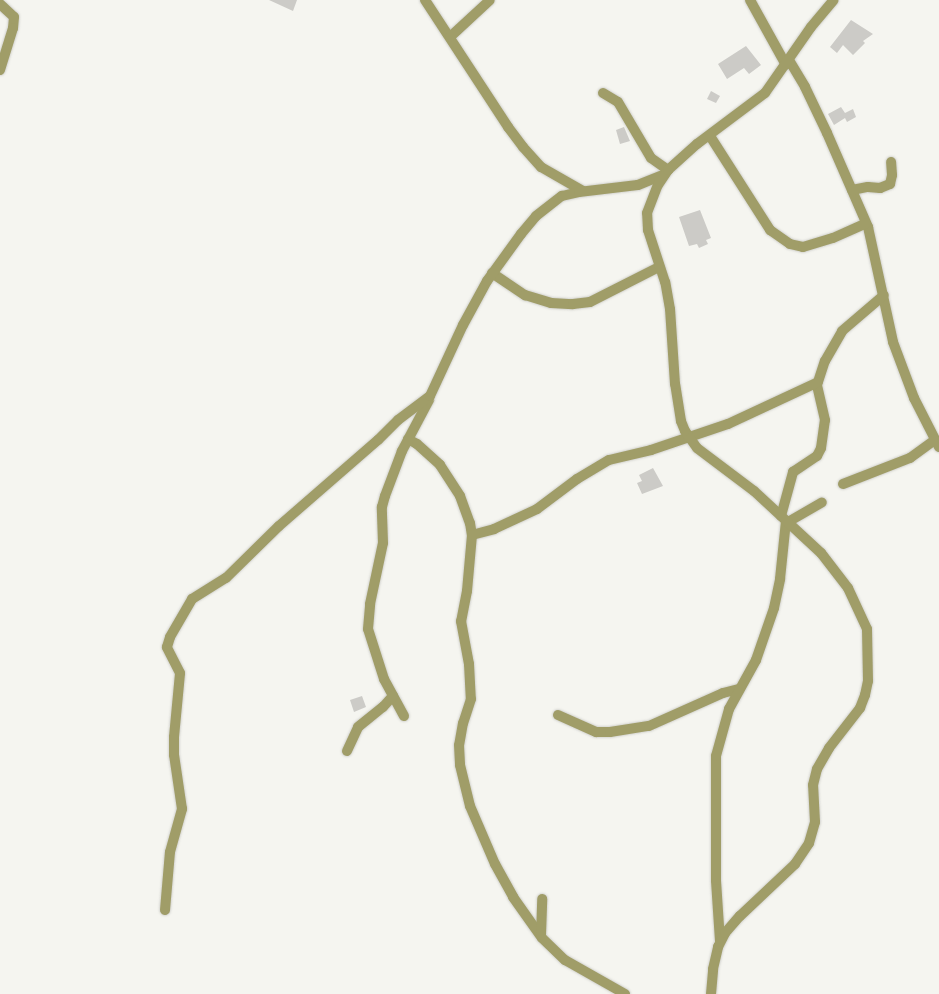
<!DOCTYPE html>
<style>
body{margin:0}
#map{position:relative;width:939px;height:994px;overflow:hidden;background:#f5f5f0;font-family:"Public Sans",sans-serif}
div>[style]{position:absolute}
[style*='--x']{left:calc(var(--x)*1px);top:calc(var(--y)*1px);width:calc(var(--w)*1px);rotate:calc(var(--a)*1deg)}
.building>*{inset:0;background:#cccbc7}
.roads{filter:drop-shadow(0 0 1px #d1d1cc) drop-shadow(0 0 1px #d1d1cc)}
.minor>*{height:10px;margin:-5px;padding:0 5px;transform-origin:5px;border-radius:5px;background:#a09d68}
span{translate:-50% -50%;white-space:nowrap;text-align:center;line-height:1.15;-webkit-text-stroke:4px #fffffe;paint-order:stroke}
</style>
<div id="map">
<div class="building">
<i style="clip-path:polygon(269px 0,297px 0,293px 11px)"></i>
<i style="clip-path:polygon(851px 20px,873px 34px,863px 41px,865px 43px,853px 55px,843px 45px,837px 53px,830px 47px)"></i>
<i style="clip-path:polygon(746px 46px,761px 65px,749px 74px,744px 68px,727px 79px,718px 64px)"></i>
<i style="clip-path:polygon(711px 91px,720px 96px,716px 103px,707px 99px)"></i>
<i style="clip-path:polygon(841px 107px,845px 113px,853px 109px,856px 117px,847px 122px,845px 118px,834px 125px,828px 114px)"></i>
<i style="clip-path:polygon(624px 127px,630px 141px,620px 144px,616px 130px)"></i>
<i style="clip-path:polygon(700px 210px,711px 238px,706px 240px,708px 244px,699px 248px,697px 244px,689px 246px,679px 217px)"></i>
<i style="clip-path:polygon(653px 468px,663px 486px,642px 494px,637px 483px,642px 481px,639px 475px)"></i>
<i style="clip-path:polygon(362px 696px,366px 707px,354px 712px,350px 700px)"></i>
</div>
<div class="roads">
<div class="minor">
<i style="--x:425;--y:0;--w:152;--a:56.8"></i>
<i style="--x:508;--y:127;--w:25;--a:53"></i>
<i style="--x:523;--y:147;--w:27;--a:48"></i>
<i style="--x:541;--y:167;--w:48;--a:29.7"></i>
<i style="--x:750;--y:0;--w:74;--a:61"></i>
<i style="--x:0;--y:4;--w:19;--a:43"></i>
<i style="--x:14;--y:17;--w:11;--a:95"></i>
<i style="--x:13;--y:28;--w:44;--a:107.2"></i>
<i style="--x:450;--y:37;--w:54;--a:-42.8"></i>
<i style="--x:789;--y:60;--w:31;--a:59"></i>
<i style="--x:805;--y:87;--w:51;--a:64.4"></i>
<i style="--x:827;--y:133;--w:103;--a:66.4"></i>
<i style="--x:868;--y:227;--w:118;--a:77.7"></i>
<i style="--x:893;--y:342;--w:60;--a:69.4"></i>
<i style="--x:914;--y:398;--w:55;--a:63"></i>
<i style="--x:603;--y:93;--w:17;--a:31"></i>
<i style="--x:618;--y:102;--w:65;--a:59.5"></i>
<i style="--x:651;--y:158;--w:21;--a:35"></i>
<i style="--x:710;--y:136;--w:112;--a:57.4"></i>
<i style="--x:770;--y:230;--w:24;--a:35"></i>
<i style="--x:790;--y:244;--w:13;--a:13"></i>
<i style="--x:803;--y:247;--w:31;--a:-17"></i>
<i style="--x:833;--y:238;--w:36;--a:-24"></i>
<i style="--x:852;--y:190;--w:16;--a:-11"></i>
<i style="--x:868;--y:187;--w:12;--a:5"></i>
<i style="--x:880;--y:188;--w:11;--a:-22"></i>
<i style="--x:890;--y:184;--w:9;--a:-77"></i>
<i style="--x:892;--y:175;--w:13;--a:-94"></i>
<i style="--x:492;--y:273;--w:40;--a:34"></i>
<i style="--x:525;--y:295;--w:27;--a:17"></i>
<i style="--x:551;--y:303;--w:22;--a:3"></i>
<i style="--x:573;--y:304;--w:17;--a:-7"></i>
<i style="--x:590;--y:302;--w:77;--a:-26.9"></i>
<i style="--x:408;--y:439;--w:10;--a:29"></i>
<i style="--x:417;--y:444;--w:31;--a:42"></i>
<i style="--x:440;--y:465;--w:37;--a:57"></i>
<i style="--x:460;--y:496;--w:29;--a:70"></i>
<i style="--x:470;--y:523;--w:12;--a:81"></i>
<i style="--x:472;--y:535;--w:56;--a:95.1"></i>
<i style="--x:467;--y:591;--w:31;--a:101"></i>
<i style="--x:461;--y:621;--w:44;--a:79.5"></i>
<i style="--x:469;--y:664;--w:35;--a:87"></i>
<i style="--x:471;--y:699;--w:25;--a:108"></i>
<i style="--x:463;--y:723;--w:22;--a:100"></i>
<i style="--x:459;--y:745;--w:20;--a:87"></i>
<i style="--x:460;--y:765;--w:42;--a:76.3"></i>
<i style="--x:470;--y:806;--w:63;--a:66.7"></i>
<i style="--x:495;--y:864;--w:38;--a:61"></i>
<i style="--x:513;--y:897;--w:50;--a:54.7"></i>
<i style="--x:542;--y:938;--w:32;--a:44"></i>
<i style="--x:565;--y:960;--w:69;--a:29.5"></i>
<i style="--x:843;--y:484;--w:72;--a:-21.2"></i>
<i style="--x:910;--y:458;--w:31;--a:-36"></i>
<i style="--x:781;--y:516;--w:46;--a:-74.7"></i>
<i style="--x:793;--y:472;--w:29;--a:-34"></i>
<i style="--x:817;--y:456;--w:9;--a:-63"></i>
<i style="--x:821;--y:448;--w:28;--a:-82"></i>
<i style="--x:825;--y:420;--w:36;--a:-103"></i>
<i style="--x:817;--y:385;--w:25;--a:-72"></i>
<i style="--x:825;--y:361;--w:34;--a:-60"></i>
<i style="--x:842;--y:331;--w:55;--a:-40.6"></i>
<i style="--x:788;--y:522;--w:39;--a:-30"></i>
<i style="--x:472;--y:535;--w:23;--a:-15"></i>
<i style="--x:494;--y:529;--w:47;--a:-24.9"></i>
<i style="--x:537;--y:509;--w:50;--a:-36.9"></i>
<i style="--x:577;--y:479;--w:37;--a:-31"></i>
<i style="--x:609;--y:460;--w:43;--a:-13.4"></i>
<i style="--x:651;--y:450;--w:81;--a:-18.7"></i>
<i style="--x:728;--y:424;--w:99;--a:-25"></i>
<i style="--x:558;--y:715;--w:42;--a:24.1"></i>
<i style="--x:596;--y:732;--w:14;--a:0"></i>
<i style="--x:610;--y:732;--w:39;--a:-9"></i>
<i style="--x:649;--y:726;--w:81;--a:-24"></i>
<i style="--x:723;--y:693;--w:16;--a:-14"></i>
<i style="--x:404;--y:716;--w:42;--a:-118.4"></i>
<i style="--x:384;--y:679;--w:52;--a:-107.7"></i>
<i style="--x:368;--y:629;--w:25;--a:-85"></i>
<i style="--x:370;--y:604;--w:62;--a:-78"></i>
<i style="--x:383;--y:543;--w:36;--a:-92"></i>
<i style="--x:382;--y:507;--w:11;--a:-75"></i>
<i style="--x:385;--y:496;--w:48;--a:-69.3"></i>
<i style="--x:402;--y:451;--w:58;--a:-62.1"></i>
<i style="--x:347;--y:751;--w:26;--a:-65"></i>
<i style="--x:358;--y:727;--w:32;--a:-39"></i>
<i style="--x:383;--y:707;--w:15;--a:-48"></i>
<i style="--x:165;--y:910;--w:58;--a:-85.1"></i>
<i style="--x:170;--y:852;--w:45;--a:-74.4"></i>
<i style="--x:182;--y:809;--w:55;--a:-98.4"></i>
<i style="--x:174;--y:755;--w:18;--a:-90"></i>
<i style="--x:174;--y:737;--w:64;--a:-84.6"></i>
<i style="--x:180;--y:673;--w:29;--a:-117"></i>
<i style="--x:167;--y:647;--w:10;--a:-73"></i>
<i style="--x:170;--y:637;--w:44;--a:-59.9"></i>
<i style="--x:192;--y:599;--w:40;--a:-32"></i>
<i style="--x:226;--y:578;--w:74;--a:-44.5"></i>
<i style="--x:279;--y:526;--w:131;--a:-41"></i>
<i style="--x:378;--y:440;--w:28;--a:-45"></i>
<i style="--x:398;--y:420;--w:40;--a:-37"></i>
<i style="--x:430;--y:396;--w:78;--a:-65.1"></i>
<i style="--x:463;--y:325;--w:50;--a:-61.4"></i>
<i style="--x:487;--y:281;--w:58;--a:-54.1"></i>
<i style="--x:521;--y:234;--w:23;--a:-50"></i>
<i style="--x:536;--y:216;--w:33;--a:-38"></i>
<i style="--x:562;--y:196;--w:17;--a:-13"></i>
<i style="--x:579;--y:192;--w:59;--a:-6.8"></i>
<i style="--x:638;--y:185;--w:29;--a:-22"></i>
<i style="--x:541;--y:935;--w:36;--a:-88"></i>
<i style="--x:720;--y:941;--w:61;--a:-93.8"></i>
<i style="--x:716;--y:880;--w:124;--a:-90"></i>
<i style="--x:716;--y:756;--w:49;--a:-74.5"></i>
<i style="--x:729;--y:709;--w:56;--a:-61.1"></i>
<i style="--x:756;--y:660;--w:55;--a:-70.9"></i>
<i style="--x:774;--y:608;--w:30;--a:-78"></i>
<i style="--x:780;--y:579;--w:58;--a:-84.1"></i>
<i style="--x:711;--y:994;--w:25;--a:-85"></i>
<i style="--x:713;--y:969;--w:23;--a:-77"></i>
<i style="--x:718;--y:947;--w:16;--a:-63"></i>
<i style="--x:725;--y:933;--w:23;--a:-49"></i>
<i style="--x:740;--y:916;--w:76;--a:-43.4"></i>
<i style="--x:795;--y:864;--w:25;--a:-56"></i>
<i style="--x:809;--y:843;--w:22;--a:-74"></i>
<i style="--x:815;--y:822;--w:37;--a:-93"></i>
<i style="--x:813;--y:785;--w:16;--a:-76"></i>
<i style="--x:817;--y:769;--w:24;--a:-60"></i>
<i style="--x:829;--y:748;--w:51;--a:-52.2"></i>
<i style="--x:860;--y:708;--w:14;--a:-69"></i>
<i style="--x:865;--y:695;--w:14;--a:-78"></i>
<i style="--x:868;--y:681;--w:52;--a:-91.1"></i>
<i style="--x:867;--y:629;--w:45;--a:-114.9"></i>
<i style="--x:848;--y:588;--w:44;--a:-127.6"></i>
<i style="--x:821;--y:553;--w:91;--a:-137.2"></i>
<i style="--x:754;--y:491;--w:71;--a:-143"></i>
<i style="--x:697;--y:448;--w:21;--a:-125"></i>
<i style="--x:685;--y:431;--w:11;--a:-112"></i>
<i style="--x:681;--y:421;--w:37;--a:-99"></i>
<i style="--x:675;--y:384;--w:75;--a:-93.8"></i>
<i style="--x:670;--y:309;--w:27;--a:-100"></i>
<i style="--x:665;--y:282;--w:55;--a:-108.1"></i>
<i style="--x:648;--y:230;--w:17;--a:-93"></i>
<i style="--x:647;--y:213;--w:30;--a:-69"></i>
<i style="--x:658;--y:185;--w:18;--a:-56"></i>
<i style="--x:668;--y:170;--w:39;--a:-42"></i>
<i style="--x:697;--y:144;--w:85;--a:-36.9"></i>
<i style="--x:765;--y:93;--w:80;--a:-55.1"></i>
<i style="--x:811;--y:27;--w:35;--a:-50"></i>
</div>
</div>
</div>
